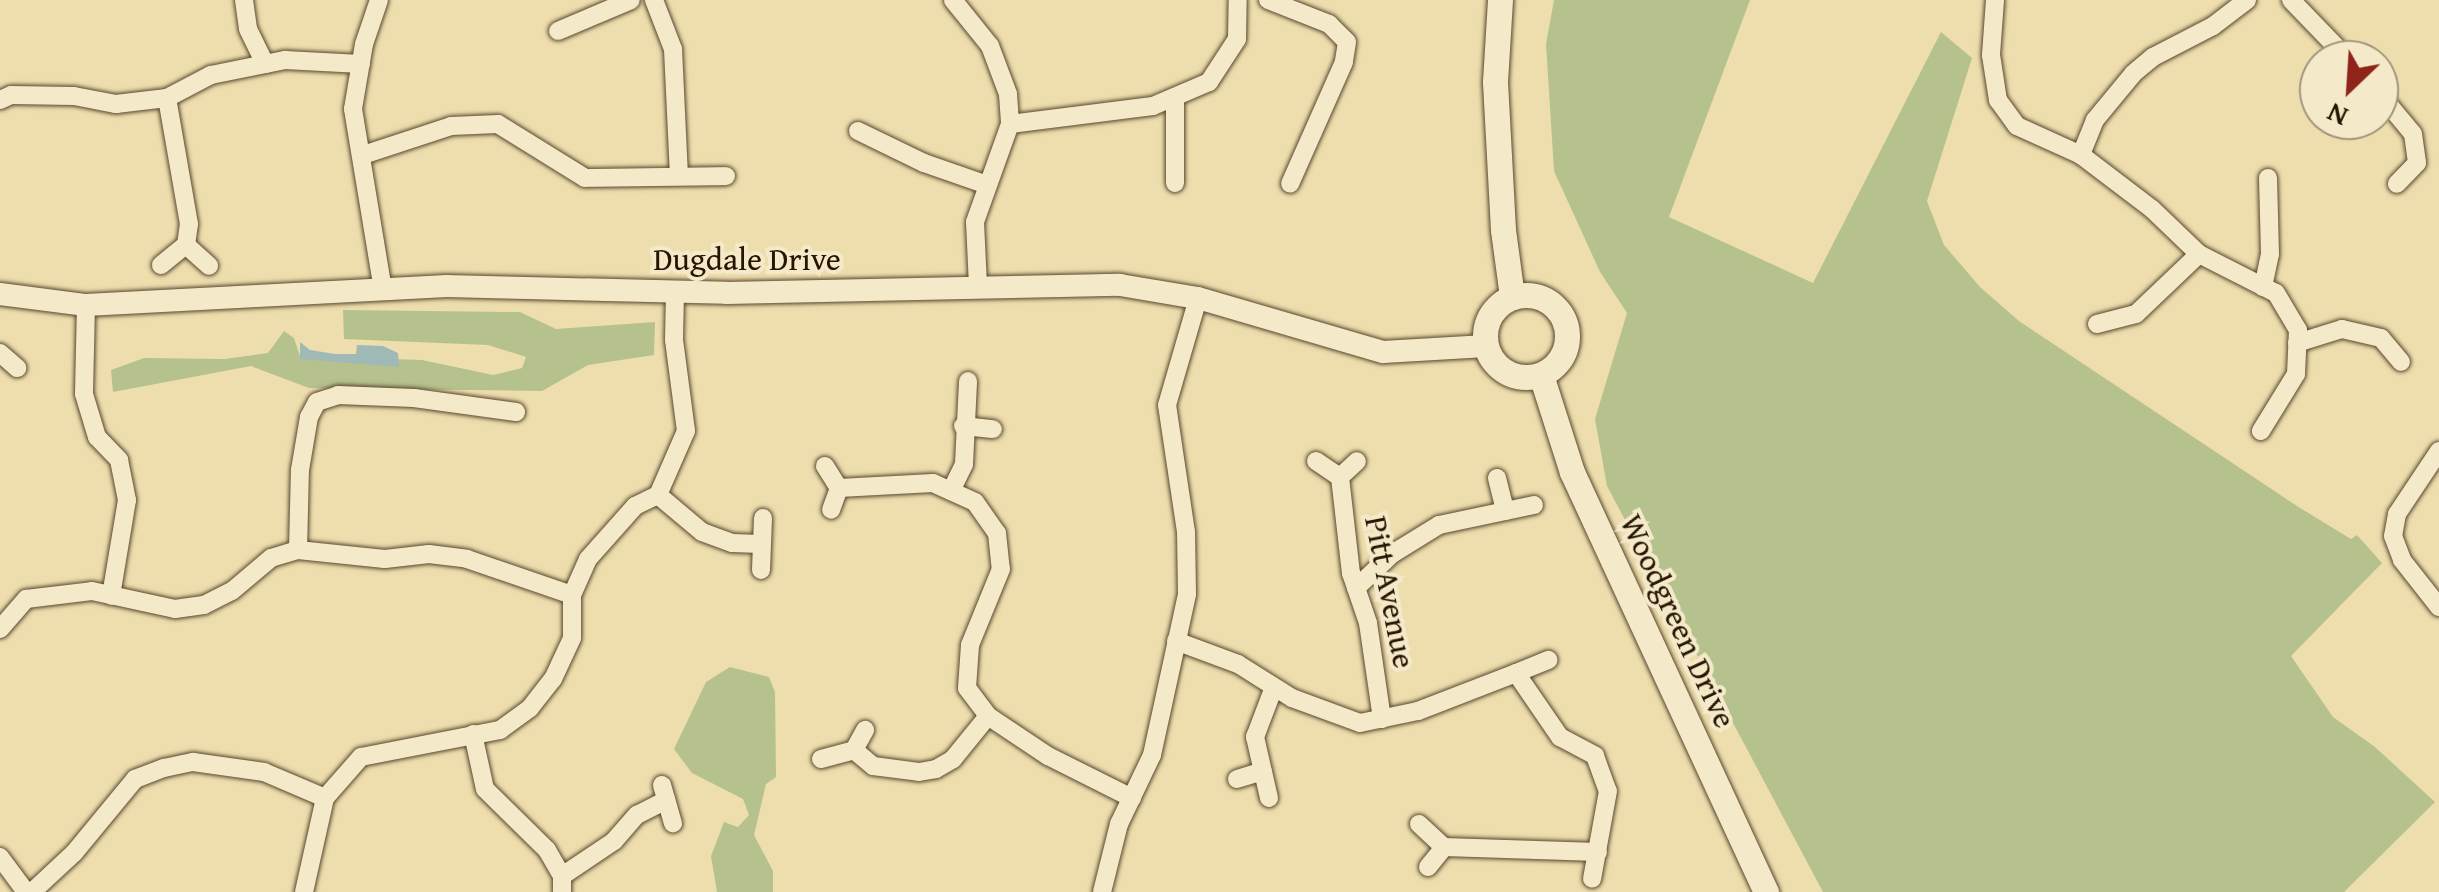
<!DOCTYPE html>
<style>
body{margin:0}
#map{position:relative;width:2439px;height:892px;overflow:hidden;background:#eedeae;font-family:"Gentium Book Plus",serif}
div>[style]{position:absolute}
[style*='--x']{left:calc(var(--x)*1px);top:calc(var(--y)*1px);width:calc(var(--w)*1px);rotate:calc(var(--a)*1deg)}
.green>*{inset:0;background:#b5c28d}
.water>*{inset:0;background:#9fb9b6}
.roads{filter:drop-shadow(0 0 2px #59472c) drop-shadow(0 0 2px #59472c)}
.minor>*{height:18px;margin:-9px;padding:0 9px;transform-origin:9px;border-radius:9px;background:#f4eaca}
.tertiary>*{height:22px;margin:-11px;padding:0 11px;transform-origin:11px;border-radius:11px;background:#f4eaca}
.secondary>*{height:25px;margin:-12.5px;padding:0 12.5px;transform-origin:12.5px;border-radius:12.5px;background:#f4eaca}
.secondary>.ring{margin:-12.5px;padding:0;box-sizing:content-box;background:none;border:25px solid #f4eaca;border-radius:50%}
span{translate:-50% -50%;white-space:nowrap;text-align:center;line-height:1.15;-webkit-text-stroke:8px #f4eaca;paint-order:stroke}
.street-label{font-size:32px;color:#271501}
.north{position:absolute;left:2299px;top:40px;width:100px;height:100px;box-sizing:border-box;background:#f4eaca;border:2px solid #a2957a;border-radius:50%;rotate:205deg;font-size:28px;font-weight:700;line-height:40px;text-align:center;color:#271501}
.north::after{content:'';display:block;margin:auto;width:35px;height:45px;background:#8f2418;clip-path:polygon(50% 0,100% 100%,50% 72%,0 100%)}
</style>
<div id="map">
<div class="green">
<i style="clip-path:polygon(1554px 0,1750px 0,1669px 217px,1813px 283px,1941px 32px,1972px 58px,1927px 201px,1944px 245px,1980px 287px,2019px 321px,2297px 506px,2351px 539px,2357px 535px,2382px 563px,2291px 656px,2333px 717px,2375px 747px,2435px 802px,2344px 892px,1823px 892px,1607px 486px,1595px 419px,1627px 313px,1600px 272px,1554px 171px,1546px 44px)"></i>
<i style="clip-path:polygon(343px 310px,520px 312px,556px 329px,655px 322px,654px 355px,588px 365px,542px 391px,309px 388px,251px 366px,113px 392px,111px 370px,144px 358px,225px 359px,268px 353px,284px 331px,294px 338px,300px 356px,422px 360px,493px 375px,522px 368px,526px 357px,488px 345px,344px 339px)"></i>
<i style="clip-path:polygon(730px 667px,769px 677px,775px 692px,776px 777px,766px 784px,754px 835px,773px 871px,773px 892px,717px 892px,711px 856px,724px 822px,738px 827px,749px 815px,743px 799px,692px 773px,674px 749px,706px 682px)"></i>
</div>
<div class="water">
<i style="clip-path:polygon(300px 342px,310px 350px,335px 354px,356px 354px,357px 345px,383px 346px,398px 353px,399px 367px,300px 359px)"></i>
</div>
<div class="roads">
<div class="minor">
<i style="--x:244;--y:0;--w:29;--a:82"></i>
<i style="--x:248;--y:29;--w:39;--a:64"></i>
<i style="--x:379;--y:0;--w:46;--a:108.8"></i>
<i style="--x:364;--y:44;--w:66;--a:99.6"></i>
<i style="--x:353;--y:109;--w:183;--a:80.6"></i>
<i style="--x:654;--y:0;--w:53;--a:68.8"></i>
<i style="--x:673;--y:49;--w:126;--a:87.3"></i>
<i style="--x:953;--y:0;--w:59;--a:51.2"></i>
<i style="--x:990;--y:46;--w:51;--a:69.4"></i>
<i style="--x:1008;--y:94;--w:30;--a:86"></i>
<i style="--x:1010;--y:124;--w:104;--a:109.7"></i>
<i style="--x:975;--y:222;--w:63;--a:87.3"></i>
<i style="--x:1268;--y:0;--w:66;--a:21.5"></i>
<i style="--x:1329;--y:24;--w:25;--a:45"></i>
<i style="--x:1347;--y:42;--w:20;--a:99"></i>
<i style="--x:1344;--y:62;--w:133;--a:113.9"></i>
<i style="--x:1995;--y:0;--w:55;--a:94.2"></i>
<i style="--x:1991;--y:55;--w:46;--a:81.2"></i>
<i style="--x:1998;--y:100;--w:32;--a:54"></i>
<i style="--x:2017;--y:126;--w:70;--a:24.4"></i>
<i style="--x:2247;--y:0;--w:43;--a:142.6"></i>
<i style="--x:2213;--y:26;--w:68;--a:152.7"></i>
<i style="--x:2153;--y:57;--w:26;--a:140"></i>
<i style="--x:2133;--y:74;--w:60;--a:129.6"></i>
<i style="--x:2095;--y:120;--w:38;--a:112"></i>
<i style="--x:2081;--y:155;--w:89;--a:37.3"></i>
<i style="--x:2152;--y:209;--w:65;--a:43.8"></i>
<i style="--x:2199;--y:254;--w:86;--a:26.9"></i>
<i style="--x:2276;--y:293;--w:43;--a:59.3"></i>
<i style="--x:2298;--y:330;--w:44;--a:92.6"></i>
<i style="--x:2296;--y:374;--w:67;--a:121.6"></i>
<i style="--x:2291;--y:0;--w:83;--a:46"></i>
<i style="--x:558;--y:31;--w:79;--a:-23"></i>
<i style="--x:2379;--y:93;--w:53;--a:50.3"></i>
<i style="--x:2413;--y:134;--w:29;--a:82"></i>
<i style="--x:2417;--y:163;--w:29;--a:134"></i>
<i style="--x:0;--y:100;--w:12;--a:-24"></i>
<i style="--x:11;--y:95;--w:63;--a:0.9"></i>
<i style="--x:74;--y:96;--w:43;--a:10.8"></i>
<i style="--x:116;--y:104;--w:51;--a:-6.7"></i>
<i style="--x:167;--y:98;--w:50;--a:-27.6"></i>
<i style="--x:211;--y:75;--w:76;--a:-11.5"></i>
<i style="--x:285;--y:60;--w:76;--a:3"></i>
<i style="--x:1010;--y:124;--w:144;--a:-7.2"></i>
<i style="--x:1153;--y:106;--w:61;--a:-23.2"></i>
<i style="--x:1209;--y:82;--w:51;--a:-56.9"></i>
<i style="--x:1237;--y:39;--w:39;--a:-89"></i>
<i style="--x:858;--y:131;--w:73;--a:25.9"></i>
<i style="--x:924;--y:163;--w:67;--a:19.2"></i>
<i style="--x:363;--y:155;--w:93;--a:-18.2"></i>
<i style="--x:451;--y:126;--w:47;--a:-2.4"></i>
<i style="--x:498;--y:124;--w:102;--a:31.8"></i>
<i style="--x:585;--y:178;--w:141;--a:-0.8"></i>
<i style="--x:1175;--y:183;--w:86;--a:-90"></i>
<i style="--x:186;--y:245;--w:31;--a:42"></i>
<i style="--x:161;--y:265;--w:32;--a:-39"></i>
<i style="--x:186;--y:245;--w:21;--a:-82"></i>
<i style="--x:189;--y:224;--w:128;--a:-99.9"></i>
<i style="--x:2263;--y:287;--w:34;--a:-78"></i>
<i style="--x:2270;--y:254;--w:76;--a:-91.5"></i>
<i style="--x:86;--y:305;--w:89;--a:91.3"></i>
<i style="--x:84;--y:394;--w:45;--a:73.2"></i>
<i style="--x:97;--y:437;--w:32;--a:46"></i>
<i style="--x:119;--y:460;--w:41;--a:78.7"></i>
<i style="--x:127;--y:500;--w:97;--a:99.5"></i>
<i style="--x:2097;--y:324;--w:40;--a:-14.4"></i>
<i style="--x:2136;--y:314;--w:87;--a:-43.6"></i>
<i style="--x:2297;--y:343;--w:47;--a:-17.3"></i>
<i style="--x:2342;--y:329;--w:40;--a:13"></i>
<i style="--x:2381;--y:338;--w:31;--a:50"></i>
<i style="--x:0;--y:353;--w:23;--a:41"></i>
<i style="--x:963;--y:426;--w:30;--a:6"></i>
<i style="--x:2439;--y:451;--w:76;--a:123.7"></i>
<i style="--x:2397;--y:514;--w:22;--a:100"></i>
<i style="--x:2393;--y:536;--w:26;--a:69"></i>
<i style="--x:2402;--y:560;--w:60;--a:51.8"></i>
<i style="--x:1316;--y:461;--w:29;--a:34"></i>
<i style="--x:1340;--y:477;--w:23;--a:-43"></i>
<i style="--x:825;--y:466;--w:26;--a:58"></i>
<i style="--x:839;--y:488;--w:23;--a:110"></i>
<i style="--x:1340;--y:477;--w:97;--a:83.5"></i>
<i style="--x:1351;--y:573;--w:53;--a:71.2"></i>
<i style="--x:1368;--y:623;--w:97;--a:81.7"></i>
<i style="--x:1497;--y:478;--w:34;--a:76"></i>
<i style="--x:839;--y:488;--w:94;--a:-3"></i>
<i style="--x:933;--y:483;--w:46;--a:24.3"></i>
<i style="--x:975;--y:502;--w:38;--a:55"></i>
<i style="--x:997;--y:533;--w:36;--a:84"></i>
<i style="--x:1001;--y:569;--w:82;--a:112.2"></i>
<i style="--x:970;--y:645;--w:43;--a:94"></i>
<i style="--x:967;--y:688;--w:35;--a:53"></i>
<i style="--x:988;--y:716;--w:72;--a:33.7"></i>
<i style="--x:1048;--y:756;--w:94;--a:26.6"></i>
<i style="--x:951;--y:491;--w:30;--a:-64"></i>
<i style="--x:964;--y:464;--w:83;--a:-87.2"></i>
<i style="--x:658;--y:495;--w:57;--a:40.1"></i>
<i style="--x:702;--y:532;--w:32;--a:20"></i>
<i style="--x:732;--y:543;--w:29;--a:2"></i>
<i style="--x:298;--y:550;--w:80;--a:-88.6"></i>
<i style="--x:300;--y:470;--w:54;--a:-80.4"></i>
<i style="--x:309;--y:417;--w:17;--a:-62"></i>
<i style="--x:317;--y:402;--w:22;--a:-18"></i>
<i style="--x:338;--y:395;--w:76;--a:2.3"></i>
<i style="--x:414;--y:398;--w:103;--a:7.8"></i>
<i style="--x:761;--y:570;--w:52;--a:-87.8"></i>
<i style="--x:1356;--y:588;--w:50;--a:-43.4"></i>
<i style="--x:1392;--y:554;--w:55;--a:-31.7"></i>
<i style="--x:1439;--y:525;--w:97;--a:-11.9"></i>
<i style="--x:0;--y:629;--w:40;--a:-49"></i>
<i style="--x:26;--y:599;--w:66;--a:-6.9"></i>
<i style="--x:92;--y:591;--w:85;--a:12.2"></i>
<i style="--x:175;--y:609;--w:29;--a:-8"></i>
<i style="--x:204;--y:605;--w:31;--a:-27"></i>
<i style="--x:232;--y:591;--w:51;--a:-40.2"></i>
<i style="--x:271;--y:558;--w:28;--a:-17"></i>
<i style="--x:298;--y:550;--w:87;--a:5.9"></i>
<i style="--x:385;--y:559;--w:44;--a:-6.5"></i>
<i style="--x:429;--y:554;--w:38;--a:7"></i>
<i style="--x:467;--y:559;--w:111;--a:18.9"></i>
<i style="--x:1176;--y:641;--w:66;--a:20.4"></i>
<i style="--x:1238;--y:664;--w:64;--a:32.2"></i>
<i style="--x:1292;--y:698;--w:72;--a:20.2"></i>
<i style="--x:1360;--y:723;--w:59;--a:-11.7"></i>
<i style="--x:1418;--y:711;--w:105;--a:-21.2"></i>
<i style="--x:1516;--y:673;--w:78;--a:55.5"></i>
<i style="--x:1560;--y:737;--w:40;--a:28"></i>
<i style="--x:1595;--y:756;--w:37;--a:70"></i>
<i style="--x:1608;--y:791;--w:89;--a:100.3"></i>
<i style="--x:1516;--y:673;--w:35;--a:-22"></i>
<i style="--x:473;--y:734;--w:56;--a:77.7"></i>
<i style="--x:485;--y:789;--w:87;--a:44.5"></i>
<i style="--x:547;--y:850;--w:30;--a:60"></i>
<i style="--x:562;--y:876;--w:16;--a:90"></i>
<i style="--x:854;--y:750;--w:25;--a:40"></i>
<i style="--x:873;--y:766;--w:46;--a:7.4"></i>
<i style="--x:919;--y:772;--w:17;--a:-10"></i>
<i style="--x:936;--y:769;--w:20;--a:-30"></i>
<i style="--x:953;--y:759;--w:55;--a:-50.9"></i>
<i style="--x:821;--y:759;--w:34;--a:-15"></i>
<i style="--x:854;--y:750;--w:23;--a:-61"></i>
<i style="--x:1237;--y:779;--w:27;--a:-17"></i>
<i style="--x:662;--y:785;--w:40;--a:74"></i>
<i style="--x:1269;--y:798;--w:63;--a:-102.9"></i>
<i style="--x:1255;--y:737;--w:53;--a:-69.2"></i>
<i style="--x:1419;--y:824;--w:34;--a:43"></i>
<i style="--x:0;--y:857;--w:44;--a:53.4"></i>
<i style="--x:1428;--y:867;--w:26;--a:-51"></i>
<i style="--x:1444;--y:847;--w:154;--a:1.9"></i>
<i style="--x:562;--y:876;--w:63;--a:-33.9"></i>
<i style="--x:614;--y:841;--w:35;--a:-49"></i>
<i style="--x:637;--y:815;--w:33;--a:-27"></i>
<i style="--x:32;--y:892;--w:57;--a:-42.9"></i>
<i style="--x:74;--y:853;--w:96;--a:-50.5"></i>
<i style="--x:135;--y:779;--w:31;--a:-21"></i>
<i style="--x:164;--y:768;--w:30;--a:-12"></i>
<i style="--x:193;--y:762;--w:72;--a:8"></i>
<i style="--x:264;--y:772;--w:66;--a:23.1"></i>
<i style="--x:304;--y:892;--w:96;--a:-77.4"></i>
<i style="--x:325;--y:798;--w:55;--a:-48.7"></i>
<i style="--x:361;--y:757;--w:142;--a:-11"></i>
<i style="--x:500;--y:730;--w:37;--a:-36"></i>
<i style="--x:530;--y:708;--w:37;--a:-52"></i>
<i style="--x:553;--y:679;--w:45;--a:-65.1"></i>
<i style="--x:572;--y:638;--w:43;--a:-90"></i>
<i style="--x:572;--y:595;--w:39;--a:-66"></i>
<i style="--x:588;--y:559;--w:71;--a:-48.4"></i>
<i style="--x:635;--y:506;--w:25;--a:-26"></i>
<i style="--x:658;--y:495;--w:70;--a:-66.4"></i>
<i style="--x:686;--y:431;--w:92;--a:-97.5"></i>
<i style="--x:674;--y:340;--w:48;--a:-88.8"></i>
<i style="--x:1102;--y:892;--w:70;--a:-76"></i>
<i style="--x:1119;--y:824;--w:76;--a:-64.4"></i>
<i style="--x:1152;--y:755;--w:165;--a:-77.7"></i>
<i style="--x:1187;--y:594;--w:62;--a:-90.9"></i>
<i style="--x:1186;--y:532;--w:128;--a:-98.5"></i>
<i style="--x:1167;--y:405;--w:111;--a:-73.8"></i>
</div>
<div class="tertiary">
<i style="--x:0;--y:294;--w:87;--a:7.3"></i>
<i style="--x:86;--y:305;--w:361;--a:-3"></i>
<i style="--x:446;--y:286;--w:280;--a:1.4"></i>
<i style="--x:726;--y:293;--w:394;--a:-1.2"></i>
<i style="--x:1120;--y:285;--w:79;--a:9.5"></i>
<i style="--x:1198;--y:298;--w:193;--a:16.3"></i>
<i style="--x:1383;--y:352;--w:103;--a:-3.3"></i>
</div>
<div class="secondary">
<i style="--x:1500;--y:0;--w:82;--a:93.5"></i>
<i style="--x:1495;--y:82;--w:148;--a:86.9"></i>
<i style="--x:1503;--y:230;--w:68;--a:82.3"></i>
<i class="ring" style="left:1485px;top:295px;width:57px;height:57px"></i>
<i style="--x:1541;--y:375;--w:102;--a:72.3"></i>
<i style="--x:1572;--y:472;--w:463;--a:65.2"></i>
</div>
</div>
<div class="street-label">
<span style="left:747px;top:259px">Dugdale Drive</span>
<span style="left:1390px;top:592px;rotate:79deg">Pitt Avenue</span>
<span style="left:1678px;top:621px;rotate:65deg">Woodgreen Drive</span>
</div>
<div class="north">N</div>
</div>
